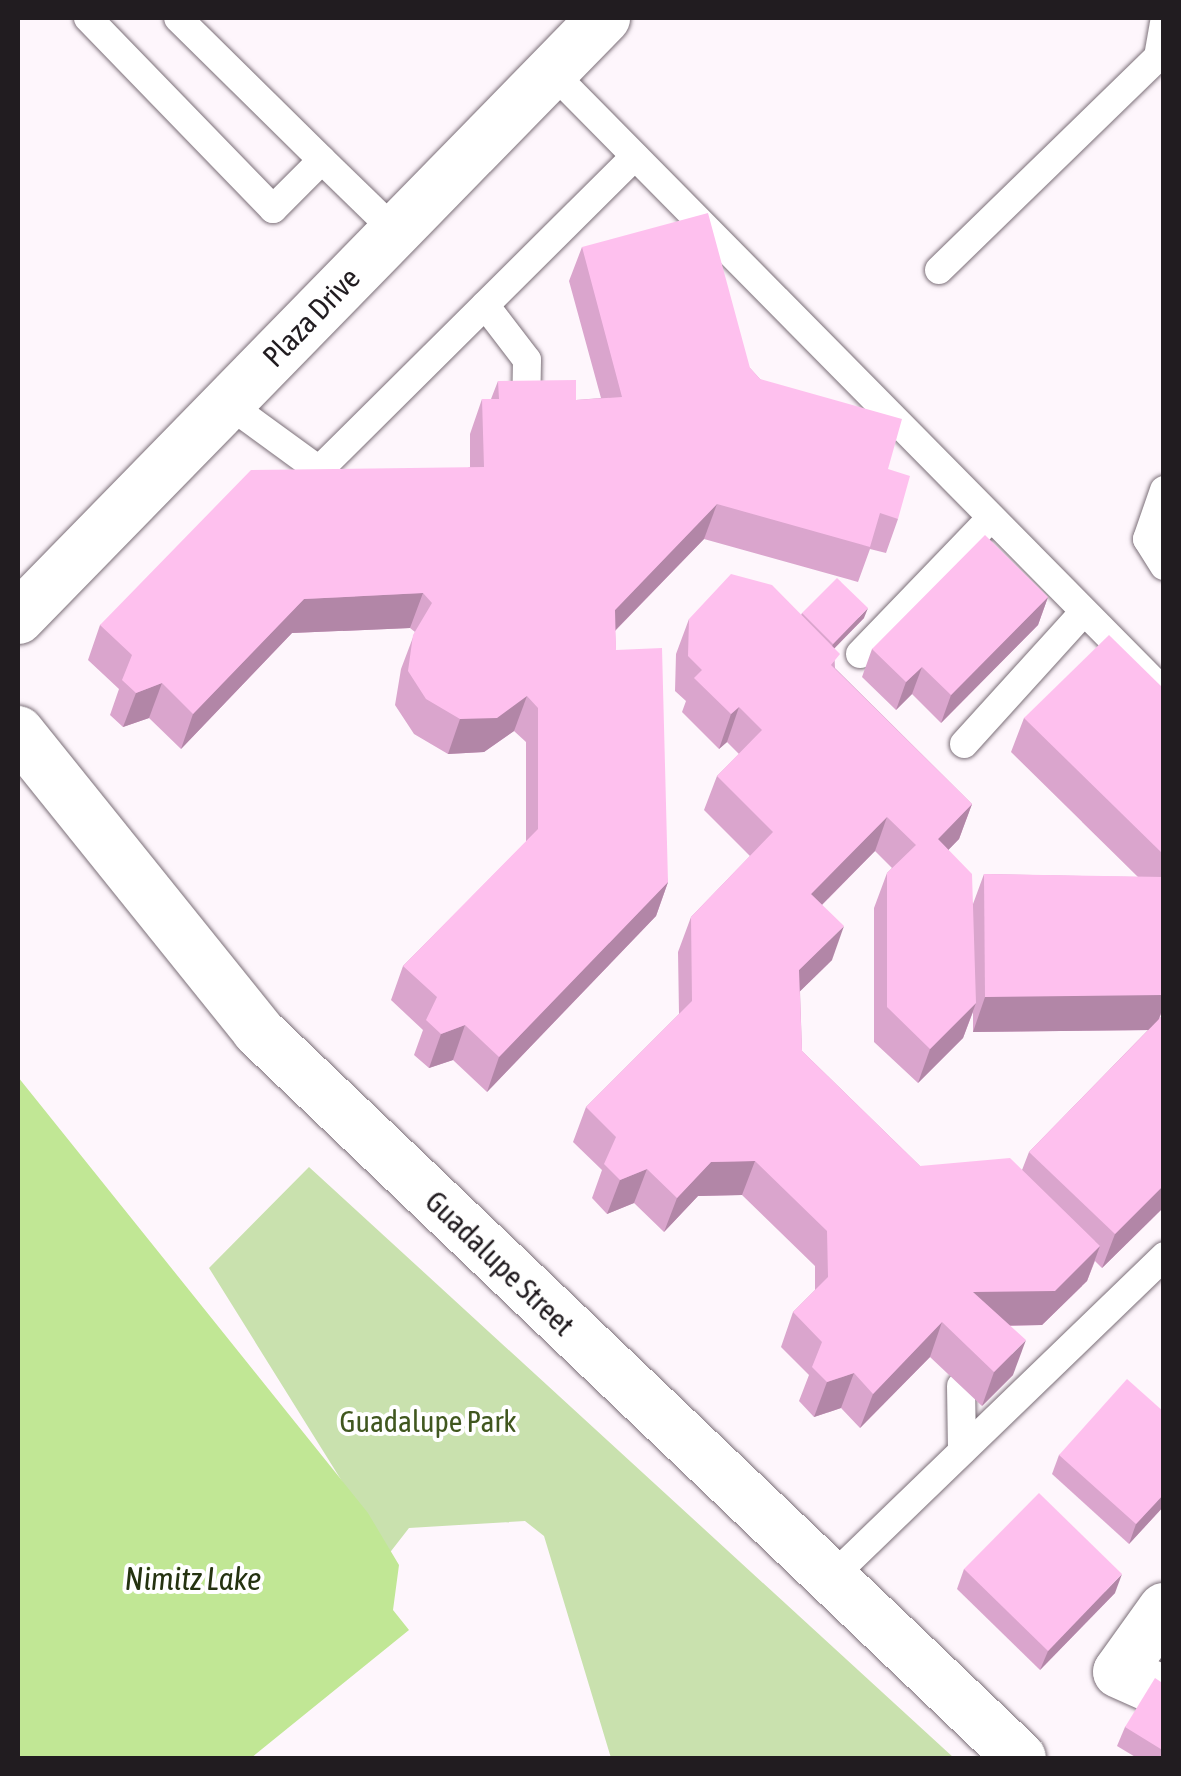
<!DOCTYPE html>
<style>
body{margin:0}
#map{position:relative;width:1181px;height:1776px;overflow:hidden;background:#fef6fc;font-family:"Asap Condensed",sans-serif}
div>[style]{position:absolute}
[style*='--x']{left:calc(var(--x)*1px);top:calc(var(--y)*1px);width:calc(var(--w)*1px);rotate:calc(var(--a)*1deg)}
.green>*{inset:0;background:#c9e1ae}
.water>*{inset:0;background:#c1e795}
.roads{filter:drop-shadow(0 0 2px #7b6f78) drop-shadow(0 0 2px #7b6f78)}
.service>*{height:28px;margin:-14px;padding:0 14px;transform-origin:14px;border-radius:14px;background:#fff}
.minor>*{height:52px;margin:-26px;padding:0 26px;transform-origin:26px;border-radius:26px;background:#fff}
.wall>*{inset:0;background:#daa5cd}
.shaded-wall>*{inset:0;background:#b286a7}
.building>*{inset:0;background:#fec0ee}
span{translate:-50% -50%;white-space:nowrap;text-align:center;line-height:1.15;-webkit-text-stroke:8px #fff;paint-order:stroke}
.street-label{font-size:30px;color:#211c20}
.park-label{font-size:30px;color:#40571f}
.water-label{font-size:32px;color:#243210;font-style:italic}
.frame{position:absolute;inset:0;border:20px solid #211c20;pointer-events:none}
</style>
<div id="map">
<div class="green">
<i style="clip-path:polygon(309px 1167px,954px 1758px,611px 1758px,544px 1536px,525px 1521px,409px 1528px,388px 1555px,209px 1268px)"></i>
</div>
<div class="water">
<i style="clip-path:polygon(18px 1077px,368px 1513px,399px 1565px,393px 1610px,409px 1630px,251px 1758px,18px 1758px)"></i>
</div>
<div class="roads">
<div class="service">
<i style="--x:88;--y:18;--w:266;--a:45.9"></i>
<i style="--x:273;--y:209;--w:69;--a:-45"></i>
<i style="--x:322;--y:160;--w:202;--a:-135.4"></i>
<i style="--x:551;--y:71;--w:873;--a:45.37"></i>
<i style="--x:322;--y:160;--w:102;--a:44.2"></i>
<i style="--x:939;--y:270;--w:305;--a:-44.2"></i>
<i style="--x:1158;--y:57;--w:36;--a:-80"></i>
<i style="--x:485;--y:305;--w:69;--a:52.6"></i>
<i style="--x:527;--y:360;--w:55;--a:91"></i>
<i style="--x:227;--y:403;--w:114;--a:36.1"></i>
<i style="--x:319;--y:470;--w:445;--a:-44.8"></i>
<i style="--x:1164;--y:490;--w:52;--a:109.1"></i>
<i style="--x:1147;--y:539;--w:32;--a:58"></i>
<i style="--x:860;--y:654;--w:187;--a:-46.1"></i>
<i style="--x:964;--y:744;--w:174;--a:-47.8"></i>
<i style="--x:961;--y:1386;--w:65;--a:89.1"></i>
<i style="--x:830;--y:1579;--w:465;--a:-44"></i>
</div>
<div class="minor">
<i style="--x:18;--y:618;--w:839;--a:-45.68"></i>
<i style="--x:18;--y:732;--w:383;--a:51.2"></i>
<i style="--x:258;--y:1031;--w:1053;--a:43.65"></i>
<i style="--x:1164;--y:1609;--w:77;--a:125.5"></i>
<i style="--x:1119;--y:1672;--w:49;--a:24"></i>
</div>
</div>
<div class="wall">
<i style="clip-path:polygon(582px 247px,750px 368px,760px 379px,888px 469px,898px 519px,886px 553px,870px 549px,858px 582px,704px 539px,615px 631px,616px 650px,668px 882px,656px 916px,487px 1092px,453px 1060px,429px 1068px,414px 1055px,423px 1030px,391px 1000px,403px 966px,526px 842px,526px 742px,514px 731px,484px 752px,448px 754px,414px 734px,395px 705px,401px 669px,415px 632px,410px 628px,292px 633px,181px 749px,149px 718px,123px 727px,110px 715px,119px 689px,88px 660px,100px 625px,470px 467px,470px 434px,482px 399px,491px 399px,498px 381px,576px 400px,601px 398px,569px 281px)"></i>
<i style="clip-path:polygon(1048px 597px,1038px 625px,941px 723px,912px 694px,896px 710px,862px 677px,872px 649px)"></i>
<i style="clip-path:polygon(evenodd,802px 613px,864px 618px,834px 648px,835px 668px,972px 804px,959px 839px,948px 850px,973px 904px,984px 874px,1138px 877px,1011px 752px,1024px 718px,1164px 689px,1164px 1007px,1159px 1019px,1164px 1014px,1164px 1207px,1102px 1268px,1095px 1261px,1087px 1281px,1042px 1325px,1010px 1326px,1013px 1375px,982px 1406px,930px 1357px,860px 1428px,841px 1408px,814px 1417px,799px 1401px,809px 1375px,781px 1347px,793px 1312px,815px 1290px,815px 1266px,742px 1195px,698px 1196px,664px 1232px,634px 1203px,607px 1214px,592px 1198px,602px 1170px,573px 1142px,586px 1107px,679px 1014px,678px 952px,691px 917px,750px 856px,704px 810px,717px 776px,739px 754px,727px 742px,719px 749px,682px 712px,686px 701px,675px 691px,676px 654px,689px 619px,801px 615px,802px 613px,875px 851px,892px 868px,887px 873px,874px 908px,874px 1042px,918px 1083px,963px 1038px,973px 1012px,973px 1032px,1148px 1030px,1029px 1152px,1022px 1170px,920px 1166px,802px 1051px,800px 991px,832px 960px,822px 905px,875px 851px)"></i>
<i style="clip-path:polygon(1164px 1412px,1164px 1506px,1129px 1544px,1052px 1474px,1059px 1455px)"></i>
<i style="clip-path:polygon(964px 1569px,1115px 1593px,1040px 1670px,957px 1589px)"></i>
<i style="clip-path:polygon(1164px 1684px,1164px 1758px,1137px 1758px,1117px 1746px,1125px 1727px)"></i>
</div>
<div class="shaded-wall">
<i style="clip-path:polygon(717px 504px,704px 539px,602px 644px,615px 610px)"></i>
<i style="clip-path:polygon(423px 593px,410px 628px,292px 633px,181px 749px,193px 714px,304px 599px)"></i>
<i style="clip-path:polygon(1048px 597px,1038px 625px,941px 723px,951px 695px)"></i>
<i style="clip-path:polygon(868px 608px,864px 618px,829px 654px,833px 644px)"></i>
<i style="clip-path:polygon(922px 667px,912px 694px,896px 710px,906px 682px)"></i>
<i style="clip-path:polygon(162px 683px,149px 718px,123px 727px,136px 693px)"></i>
<i style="clip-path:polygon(527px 696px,514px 731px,484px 752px,448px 754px,460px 719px)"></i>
<i style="clip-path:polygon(739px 707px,727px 742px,719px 749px,731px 714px)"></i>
<i style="clip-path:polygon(972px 804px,959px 839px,925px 874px,938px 839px)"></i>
<i style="clip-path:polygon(887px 817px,875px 851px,798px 929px,811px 894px)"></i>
<i style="clip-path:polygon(668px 882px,656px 916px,487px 1092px,499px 1057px)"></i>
<i style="clip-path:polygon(844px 926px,832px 960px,787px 1004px,799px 970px)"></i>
<i style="clip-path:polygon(1164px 982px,1163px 1007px,1155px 1030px,973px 1032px,985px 997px)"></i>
<i style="clip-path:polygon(976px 1003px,963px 1038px,918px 1083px,930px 1049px)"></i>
<i style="clip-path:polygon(465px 1025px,453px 1060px,429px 1068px,441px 1034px)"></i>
<i style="clip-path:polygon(755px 1161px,742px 1195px,698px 1196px,664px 1232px,677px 1198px,711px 1162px)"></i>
<i style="clip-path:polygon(647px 1169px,634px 1203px,607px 1214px,620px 1180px)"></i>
<i style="clip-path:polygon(1164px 1185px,1164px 1207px,1102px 1268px,1115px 1234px)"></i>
<i style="clip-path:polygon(1100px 1246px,1087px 1281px,1042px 1325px,961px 1326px,973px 1292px)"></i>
<i style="clip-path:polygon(942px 1322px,930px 1357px,860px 1428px,873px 1394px)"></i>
<i style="clip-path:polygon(1026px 1340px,1013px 1375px,982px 1406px,994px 1372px)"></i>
<i style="clip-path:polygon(854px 1373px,841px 1408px,814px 1417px,827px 1382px)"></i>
<i style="clip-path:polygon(1164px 1494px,1164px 1506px,1129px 1544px,1136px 1524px)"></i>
<i style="clip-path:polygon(1122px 1574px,1115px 1593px,1040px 1670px,1048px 1651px)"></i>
</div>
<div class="building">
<i style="clip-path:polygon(708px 213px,750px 368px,760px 379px,902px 419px,888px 469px,910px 476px,898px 519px,880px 513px,870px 547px,717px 504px,615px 610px,616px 650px,662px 648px,668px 882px,499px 1057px,465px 1025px,441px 1034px,426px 1020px,437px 997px,403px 966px,538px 829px,538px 708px,527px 696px,497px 718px,460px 719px,426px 699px,408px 671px,413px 635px,432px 603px,423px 593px,304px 599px,193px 714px,162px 683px,136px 693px,122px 680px,132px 655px,100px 625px,251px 470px,484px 467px,482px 399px,499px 399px,498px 381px,576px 380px,576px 400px,622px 397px,582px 247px)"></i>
<i style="clip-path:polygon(985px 535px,1048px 597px,951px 695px,922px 667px,906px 682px,872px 649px)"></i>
<i style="clip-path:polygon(731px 574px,772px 585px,840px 654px,831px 665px,972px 804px,938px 839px,972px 874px,976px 1003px,930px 1049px,887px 1007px,887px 873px,916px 845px,887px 817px,811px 894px,844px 926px,799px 970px,802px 1051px,920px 1166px,1010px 1158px,1100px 1246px,1055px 1291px,973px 1292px,1026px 1340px,994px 1372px,942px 1322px,873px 1394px,854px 1373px,827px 1382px,812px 1367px,822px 1342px,793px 1312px,828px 1277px,827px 1231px,755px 1161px,711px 1162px,677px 1198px,647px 1169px,620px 1180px,604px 1164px,616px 1137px,586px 1107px,692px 1001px,691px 917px,773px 832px,717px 776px,762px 730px,739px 707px,731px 714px,694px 678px,702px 670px,688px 656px,689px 619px)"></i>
<i style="clip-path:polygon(837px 578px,868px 608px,833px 644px,802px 613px)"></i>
<i style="clip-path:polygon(1109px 635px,1164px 689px,1164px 855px,1024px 718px)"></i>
<i style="clip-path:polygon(984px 874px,1164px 877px,1164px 995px,985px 997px)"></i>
<i style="clip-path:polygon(1164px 1014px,1164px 1185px,1115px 1234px,1029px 1152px)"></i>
<i style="clip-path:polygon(1127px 1379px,1164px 1412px,1164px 1494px,1136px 1524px,1059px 1455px)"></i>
<i style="clip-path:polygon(1039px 1493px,1122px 1574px,1048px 1651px,964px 1569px)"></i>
<i style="clip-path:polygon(1155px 1678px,1164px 1684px,1164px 1751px,1125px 1727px)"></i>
</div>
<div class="street-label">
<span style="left:311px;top:317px;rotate:-46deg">Plaza Drive</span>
<span style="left:500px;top:1263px;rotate:44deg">Guadalupe Street</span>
</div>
<div class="park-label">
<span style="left:428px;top:1421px">Guadalupe Park</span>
</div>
<div class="water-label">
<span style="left:193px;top:1579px">Nimitz Lake</span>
</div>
<div class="frame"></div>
</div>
